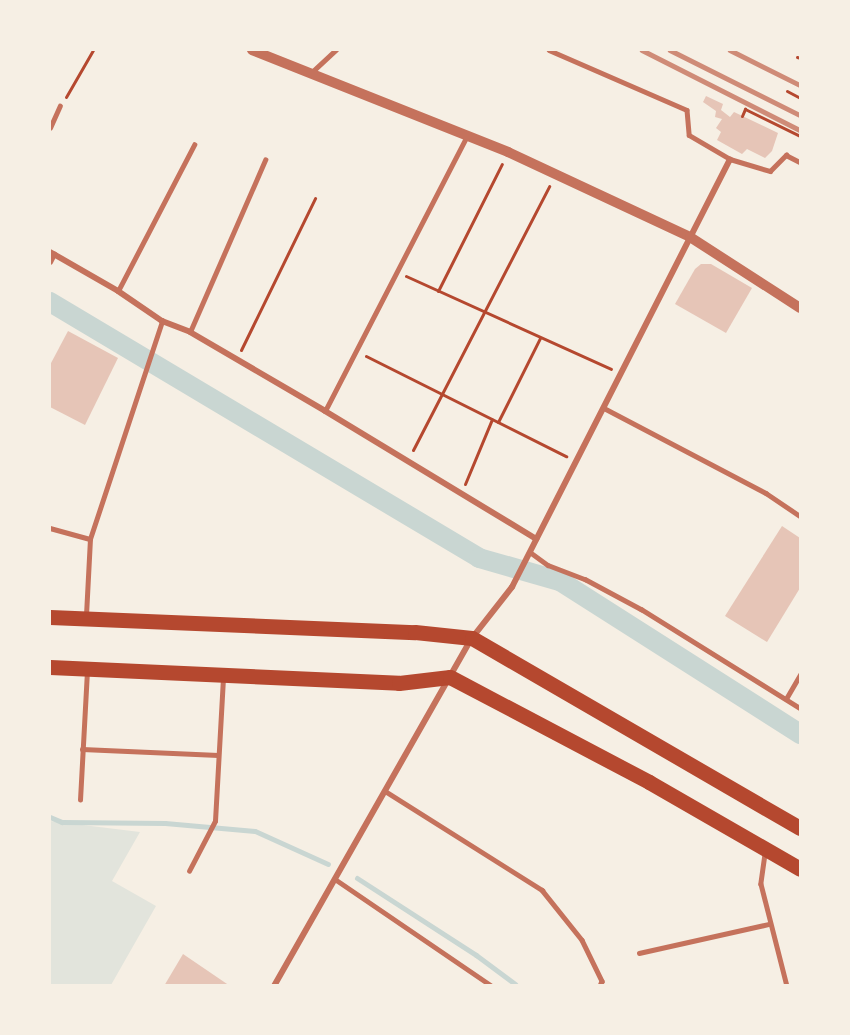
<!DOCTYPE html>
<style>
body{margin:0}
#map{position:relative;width:850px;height:1035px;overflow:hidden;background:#f6efe4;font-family:Lato,sans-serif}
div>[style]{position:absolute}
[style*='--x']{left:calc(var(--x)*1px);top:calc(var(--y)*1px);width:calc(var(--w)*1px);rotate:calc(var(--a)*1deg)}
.green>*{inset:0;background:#e2e4dc}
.stream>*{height:5px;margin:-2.5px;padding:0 2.5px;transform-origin:2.5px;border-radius:2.5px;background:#c9d6d2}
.canal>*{height:20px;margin:-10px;padding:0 10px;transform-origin:10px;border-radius:10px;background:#c9d6d2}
.building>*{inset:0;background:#e6c5b7}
.path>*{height:3px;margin:-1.5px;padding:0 1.5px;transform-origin:1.5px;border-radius:1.5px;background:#b5482f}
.service>*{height:4.5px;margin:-2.25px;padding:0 2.25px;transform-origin:2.25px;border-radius:2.25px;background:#c5725c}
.minor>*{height:6px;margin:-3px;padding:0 3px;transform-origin:3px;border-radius:3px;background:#c5725c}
.tertiary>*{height:10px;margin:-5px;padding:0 5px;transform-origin:5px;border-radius:5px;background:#c5725c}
.primary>*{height:15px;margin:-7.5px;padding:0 7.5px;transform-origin:7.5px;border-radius:7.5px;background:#b5482f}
.rail>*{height:4.5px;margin:-2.25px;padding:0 2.25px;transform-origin:2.25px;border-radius:2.25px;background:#cf8b77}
span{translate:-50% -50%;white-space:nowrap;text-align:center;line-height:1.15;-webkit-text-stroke:4.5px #f6efe4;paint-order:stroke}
.frame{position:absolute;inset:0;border:51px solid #f6efe4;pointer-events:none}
</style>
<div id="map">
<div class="green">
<i style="clip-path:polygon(50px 821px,140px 832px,112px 881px,156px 906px,111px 985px,50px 985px)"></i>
</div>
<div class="stream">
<i style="--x:50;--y:817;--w:13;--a:23"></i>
<i style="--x:62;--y:822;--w:103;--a:0.6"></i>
<i style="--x:165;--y:823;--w:90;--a:5.1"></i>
<i style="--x:255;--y:831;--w:80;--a:24.3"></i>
<i style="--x:357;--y:878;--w:142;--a:32.9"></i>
<i style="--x:476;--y:955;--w:49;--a:36.6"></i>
</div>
<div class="canal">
<i style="--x:50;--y:302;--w:500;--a:30.8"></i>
<i style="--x:479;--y:558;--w:84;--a:15.9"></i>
<i style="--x:560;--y:581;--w:285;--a:32.5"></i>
</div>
<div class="building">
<i style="clip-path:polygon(706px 96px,723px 104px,721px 110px,730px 117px,734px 112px,778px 133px,772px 151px,765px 158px,747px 149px,742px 154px,717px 140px,721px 132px,716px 128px,722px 119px,715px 117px,716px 111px,703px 102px)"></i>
<i style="clip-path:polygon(701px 264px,711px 264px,752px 288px,726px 333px,675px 304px,695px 269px)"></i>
<i style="clip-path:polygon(68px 331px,118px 358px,85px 425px,50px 407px,50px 365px)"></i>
<i style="clip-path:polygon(782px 526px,800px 538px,800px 588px,767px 642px,725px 616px)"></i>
<i style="clip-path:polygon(183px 954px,230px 986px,164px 986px)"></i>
</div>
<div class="path">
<i style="--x:797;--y:57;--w:3;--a:18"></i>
<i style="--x:787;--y:91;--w:15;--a:28"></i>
<i style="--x:66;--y:97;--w:54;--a:-60.1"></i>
<i style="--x:742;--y:116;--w:8;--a:-67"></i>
<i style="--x:745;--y:109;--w:61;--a:26.1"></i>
<i style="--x:406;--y:276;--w:225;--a:24.4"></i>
<i style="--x:438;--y:291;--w:142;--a:-63.3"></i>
<i style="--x:241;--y:350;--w:169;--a:-64"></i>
<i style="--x:366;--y:356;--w:224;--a:26.6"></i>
<i style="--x:498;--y:422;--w:94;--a:-63.4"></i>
<i style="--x:413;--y:450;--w:297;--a:-62.7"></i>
<i style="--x:465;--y:484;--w:70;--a:-67.4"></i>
</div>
<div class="service">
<i style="--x:549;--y:50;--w:150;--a:23.5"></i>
<i style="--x:687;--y:110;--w:25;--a:85"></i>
<i style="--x:689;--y:135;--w:48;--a:30.3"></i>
<i style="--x:730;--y:159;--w:42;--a:16.7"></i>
<i style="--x:770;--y:171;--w:23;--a:-45"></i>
<i style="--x:786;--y:155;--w:16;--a:27"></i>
<i style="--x:312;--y:72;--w:33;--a:-43"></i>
<i style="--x:50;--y:128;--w:24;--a:-66"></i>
<i style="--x:50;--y:262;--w:9;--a:-63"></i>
<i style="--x:118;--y:291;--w:165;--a:-62.5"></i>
<i style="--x:190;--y:332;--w:188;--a:-66.4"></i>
<i style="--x:604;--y:408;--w:183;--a:27.7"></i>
<i style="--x:766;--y:493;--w:41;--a:34.1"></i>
<i style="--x:325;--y:411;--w:309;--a:-62.7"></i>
<i style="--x:50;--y:528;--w:41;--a:15.4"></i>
<i style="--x:530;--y:552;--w:22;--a:36"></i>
<i style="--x:548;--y:565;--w:40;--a:21"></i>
<i style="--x:585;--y:579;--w:64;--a:28.2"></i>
<i style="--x:641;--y:609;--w:187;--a:31.9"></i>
<i style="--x:86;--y:615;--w:76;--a:-87"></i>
<i style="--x:90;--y:539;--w:230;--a:-71.7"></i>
<i style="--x:786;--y:699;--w:28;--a:-60"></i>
<i style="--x:82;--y:749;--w:136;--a:2.5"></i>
<i style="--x:385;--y:791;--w:186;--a:32.2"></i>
<i style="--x:542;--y:890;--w:64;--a:51.3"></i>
<i style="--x:582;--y:940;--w:46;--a:64"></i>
<i style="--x:602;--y:981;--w:5;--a:112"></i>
<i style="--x:80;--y:800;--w:129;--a:-86.9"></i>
<i style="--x:765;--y:854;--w:30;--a:98"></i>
<i style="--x:761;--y:884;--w:105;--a:75.7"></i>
<i style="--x:189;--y:871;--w:56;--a:-62.5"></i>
<i style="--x:215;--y:821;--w:145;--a:-86.8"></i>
<i style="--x:335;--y:879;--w:190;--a:34.3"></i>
<i style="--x:639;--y:953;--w:133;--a:-12.6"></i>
</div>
<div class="minor">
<i style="--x:50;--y:252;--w:78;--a:29.8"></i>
<i style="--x:118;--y:291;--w:53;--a:34.3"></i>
<i style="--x:162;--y:321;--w:30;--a:21"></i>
<i style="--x:190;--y:332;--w:156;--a:30.3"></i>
<i style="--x:325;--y:411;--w:247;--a:31.2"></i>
<i style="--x:274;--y:986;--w:400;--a:-60.4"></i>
<i style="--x:472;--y:638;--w:65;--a:-51.9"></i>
<i style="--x:512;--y:587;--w:480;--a:-63"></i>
</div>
<div class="tertiary">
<i style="--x:252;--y:50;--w:276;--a:21.7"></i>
<i style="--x:508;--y:152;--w:201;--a:25"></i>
<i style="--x:690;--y:237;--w:131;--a:32.8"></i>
</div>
<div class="primary">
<i style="--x:50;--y:617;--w:365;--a:2.4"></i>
<i style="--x:415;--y:632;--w:57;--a:6"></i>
<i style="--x:472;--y:638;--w:379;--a:30.1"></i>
<i style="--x:50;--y:667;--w:349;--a:2.6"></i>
<i style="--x:399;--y:683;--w:51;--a:-6.7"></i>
<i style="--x:450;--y:677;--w:225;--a:27.8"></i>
<i style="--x:649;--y:782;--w:174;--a:29.9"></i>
</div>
<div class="rail">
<i style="--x:642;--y:50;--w:177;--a:26.9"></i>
<i style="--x:670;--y:50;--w:145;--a:26.6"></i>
<i style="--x:730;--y:50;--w:78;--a:26.6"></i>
</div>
<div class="frame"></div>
</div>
